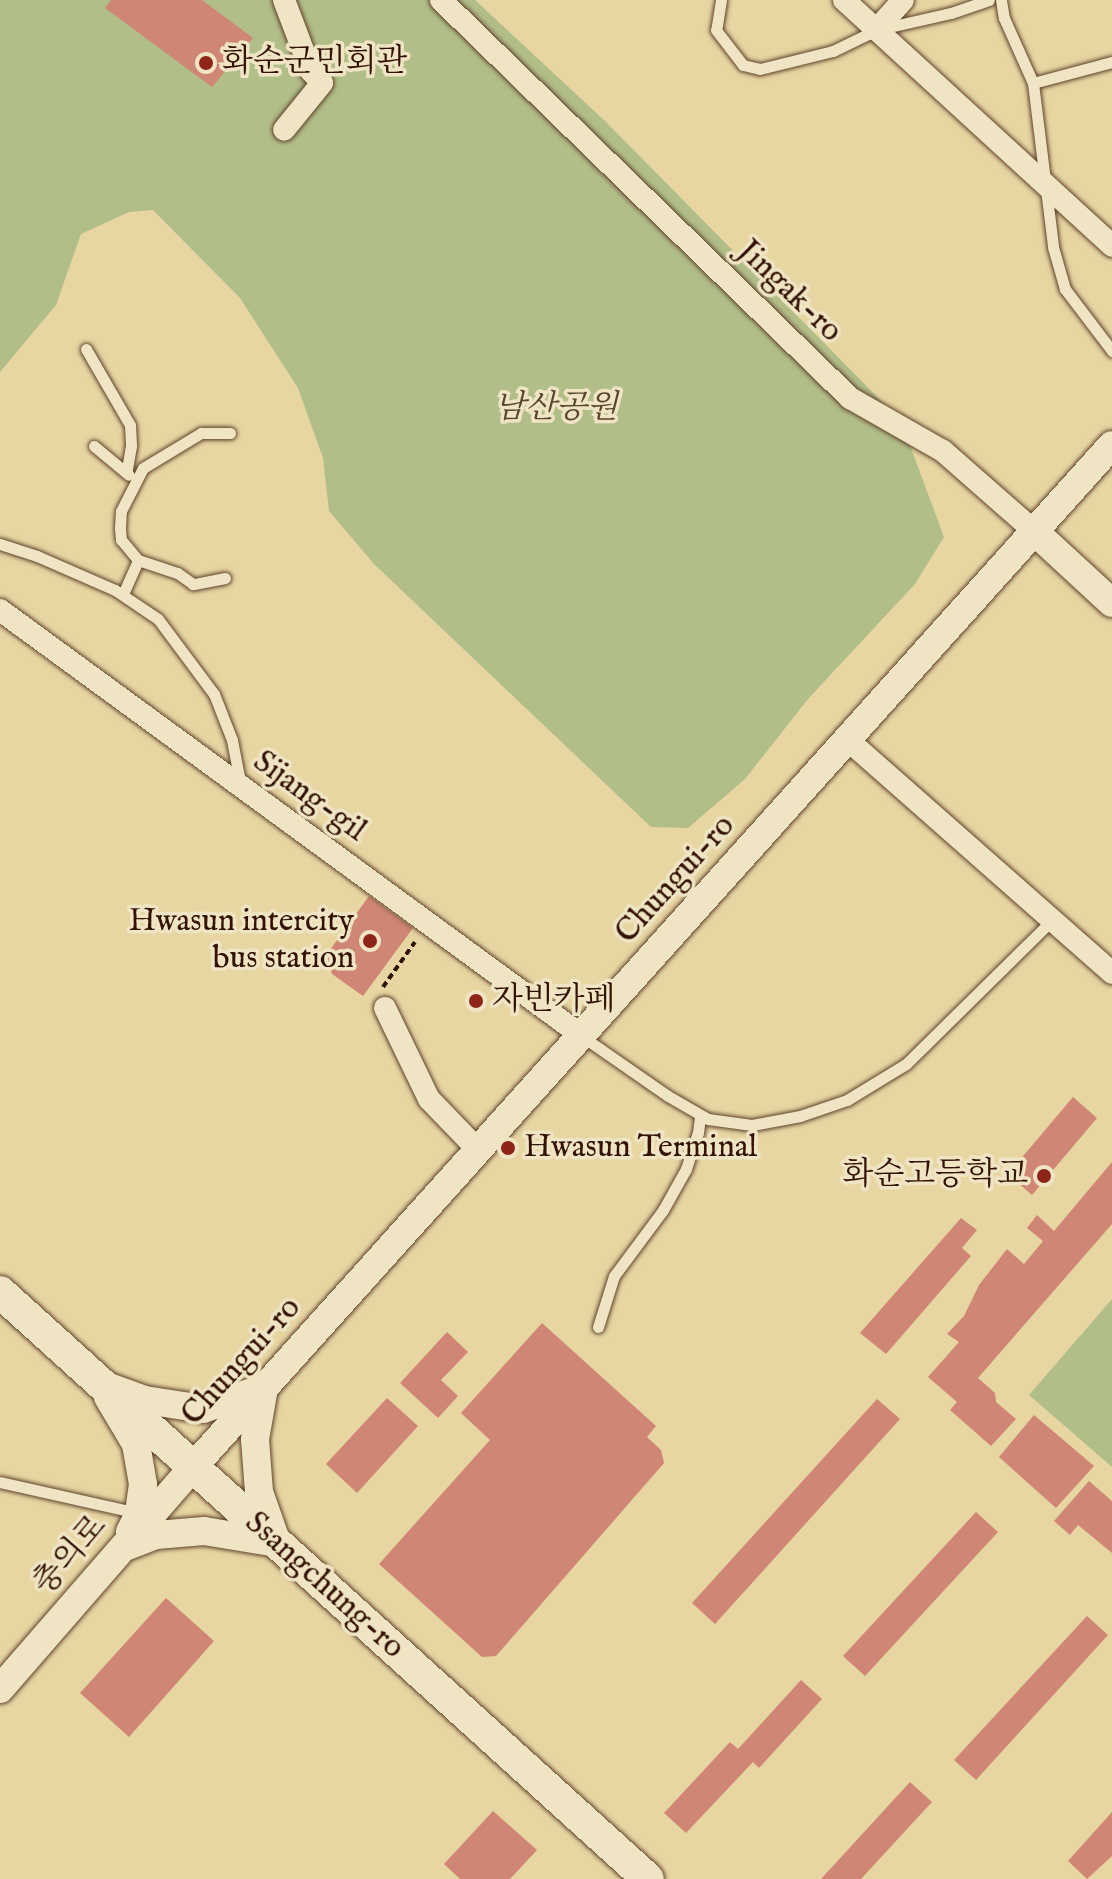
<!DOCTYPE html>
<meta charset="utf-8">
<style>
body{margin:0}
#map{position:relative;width:1112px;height:1879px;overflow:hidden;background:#e7d5a2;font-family:"IM FELL English","Noto Serif KR",serif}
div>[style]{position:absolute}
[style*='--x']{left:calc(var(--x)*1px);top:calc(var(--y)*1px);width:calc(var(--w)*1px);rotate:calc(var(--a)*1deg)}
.green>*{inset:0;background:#b1be88}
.building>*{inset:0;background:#cf8674}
.path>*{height:4px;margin-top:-2px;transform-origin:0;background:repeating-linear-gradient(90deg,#331204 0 6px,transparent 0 10px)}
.roads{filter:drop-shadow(0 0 2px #60432c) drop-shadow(0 0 2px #60432c)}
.service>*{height:11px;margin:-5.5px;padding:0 5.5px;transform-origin:5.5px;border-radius:5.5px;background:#efe4c3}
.minor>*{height:22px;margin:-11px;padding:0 11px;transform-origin:11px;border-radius:11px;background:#efe4c3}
.tertiary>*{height:28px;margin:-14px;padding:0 14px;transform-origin:14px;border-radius:14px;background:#efe4c3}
.secondary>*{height:32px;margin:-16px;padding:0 16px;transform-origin:16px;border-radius:16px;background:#efe4c3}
.dots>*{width:22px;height:22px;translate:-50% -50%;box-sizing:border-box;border:4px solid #efe4c3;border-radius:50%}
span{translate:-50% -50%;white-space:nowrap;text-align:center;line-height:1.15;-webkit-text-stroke:7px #efe4c3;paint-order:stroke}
.poi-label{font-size:32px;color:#331204}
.left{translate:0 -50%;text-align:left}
.right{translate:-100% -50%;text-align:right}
.street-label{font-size:32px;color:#331204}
.park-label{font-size:32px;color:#59462c;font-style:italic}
</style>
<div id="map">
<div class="green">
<i style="clip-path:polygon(0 0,475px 0,606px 122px,901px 421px,944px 537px,915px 584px,808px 699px,745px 779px,688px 828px,651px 827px,374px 564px,329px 511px,323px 458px,298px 388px,240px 298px,153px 210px,129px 212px,81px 234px,56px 305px,0 372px)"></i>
<i style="clip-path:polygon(1112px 1299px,1112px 1467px,1029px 1395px)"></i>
</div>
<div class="building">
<i style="clip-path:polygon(111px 0,202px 0,253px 38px,212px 87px,105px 8px)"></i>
<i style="clip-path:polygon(369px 896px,413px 928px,363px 996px,332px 974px,327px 954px)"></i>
<i style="clip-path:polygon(1073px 1097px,1097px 1118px,1032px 1195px,1008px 1174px)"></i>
<i style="clip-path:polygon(1112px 1162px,1112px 1224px,978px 1378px,995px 1393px,996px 1402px,1016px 1419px,991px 1446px,950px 1410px,957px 1402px,928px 1377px,959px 1342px,947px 1334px,964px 1316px,979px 1285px,1007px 1249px,1024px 1264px,1043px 1241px,1027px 1228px,1037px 1215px,1054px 1231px)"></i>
<i style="clip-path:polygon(961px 1218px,977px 1230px,962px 1248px,971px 1256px,886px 1354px,860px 1333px)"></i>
<i style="clip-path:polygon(542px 1323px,656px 1426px,647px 1437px,661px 1450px,664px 1463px,496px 1656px,482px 1657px,379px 1564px,490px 1440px,461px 1413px)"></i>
<i style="clip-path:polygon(447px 1332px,468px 1352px,441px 1380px,458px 1396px,438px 1418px,400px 1383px)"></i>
<i style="clip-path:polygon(387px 1398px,418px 1426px,357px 1493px,326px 1464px)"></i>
<i style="clip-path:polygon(877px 1399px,900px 1419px,715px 1624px,692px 1603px)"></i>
<i style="clip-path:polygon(1034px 1415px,1094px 1466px,1056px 1508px,999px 1457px)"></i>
<i style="clip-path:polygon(1089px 1481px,1112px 1501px,1112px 1553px,1078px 1525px,1070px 1535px,1054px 1521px)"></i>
<i style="clip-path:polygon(976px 1512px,998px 1532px,865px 1676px,843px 1656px)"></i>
<i style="clip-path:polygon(166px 1598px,214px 1641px,129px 1737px,80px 1693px)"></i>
<i style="clip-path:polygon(1087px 1616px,1108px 1635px,976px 1780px,954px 1760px)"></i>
<i style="clip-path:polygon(801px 1680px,822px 1699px,759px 1768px,753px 1762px,686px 1833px,664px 1813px,730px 1742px,738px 1749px)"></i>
<i style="clip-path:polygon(910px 1782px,932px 1802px,861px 1879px,821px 1879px)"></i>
<i style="clip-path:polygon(493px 1811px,537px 1850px,510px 1879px,460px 1879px,444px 1864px)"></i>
<i style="clip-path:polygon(1112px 1812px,1112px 1856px,1087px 1879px,1068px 1861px)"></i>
</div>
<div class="path">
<i style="--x:383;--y:987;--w:55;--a:-54.6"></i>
</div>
<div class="roads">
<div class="service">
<i style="--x:721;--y:0;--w:30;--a:99"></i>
<i style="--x:716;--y:30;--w:44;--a:52.4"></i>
<i style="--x:743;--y:65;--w:17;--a:13"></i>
<i style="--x:760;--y:69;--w:75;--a:-13.9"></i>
<i style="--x:833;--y:51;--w:48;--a:-26"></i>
<i style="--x:876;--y:30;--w:77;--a:-12.8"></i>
<i style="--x:951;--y:13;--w:40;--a:-18.9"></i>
<i style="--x:1001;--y:0;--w:18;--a:81"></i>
<i style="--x:1004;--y:18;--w:71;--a:66"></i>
<i style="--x:1033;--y:83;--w:82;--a:-14.9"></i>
<i style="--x:1033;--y:83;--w:165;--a:83"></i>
<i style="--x:1053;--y:247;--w:44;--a:74.1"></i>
<i style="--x:1065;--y:289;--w:78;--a:52.8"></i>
<i style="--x:86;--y:349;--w:88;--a:59.9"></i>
<i style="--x:130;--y:425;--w:21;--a:87"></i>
<i style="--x:131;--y:446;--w:27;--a:100"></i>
<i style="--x:94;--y:446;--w:45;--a:39.6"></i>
<i style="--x:0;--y:544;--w:39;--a:18"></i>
<i style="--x:37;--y:556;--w:85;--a:23.6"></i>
<i style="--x:115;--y:590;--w:52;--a:34"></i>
<i style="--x:158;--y:619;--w:94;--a:53.3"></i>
<i style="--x:214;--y:694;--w:49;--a:68.6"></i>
<i style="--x:232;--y:740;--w:48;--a:79.2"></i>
<i style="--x:225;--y:578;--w:33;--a:169"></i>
<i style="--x:193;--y:584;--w:19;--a:-145"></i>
<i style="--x:177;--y:573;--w:41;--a:-161.6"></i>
<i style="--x:138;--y:560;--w:26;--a:-130"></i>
<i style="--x:121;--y:540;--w:12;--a:-95"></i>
<i style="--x:120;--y:528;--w:17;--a:-87"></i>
<i style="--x:121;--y:511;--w:48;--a:-62.9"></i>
<i style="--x:143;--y:468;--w:68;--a:-31.1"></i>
<i style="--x:201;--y:433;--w:29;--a:0"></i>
<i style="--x:123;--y:594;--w:37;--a:-66"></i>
<i style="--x:583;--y:1037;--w:103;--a:34.8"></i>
<i style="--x:668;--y:1096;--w:46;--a:29.9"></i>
<i style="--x:708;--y:1119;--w:44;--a:7.8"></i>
<i style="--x:752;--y:1125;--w:49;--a:-10.6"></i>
<i style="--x:800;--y:1116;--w:50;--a:-18.8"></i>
<i style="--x:847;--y:1100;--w:69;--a:-31.4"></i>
<i style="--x:906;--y:1064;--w:205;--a:-44.6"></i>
<i style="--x:598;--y:1327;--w:53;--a:-72.6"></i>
<i style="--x:614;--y:1276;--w:82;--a:-53.4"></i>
<i style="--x:663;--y:1210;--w:47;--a:-60.7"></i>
<i style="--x:686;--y:1169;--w:38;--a:-72"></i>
<i style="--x:698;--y:1133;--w:17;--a:-83"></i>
<i style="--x:0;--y:1482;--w:141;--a:12.7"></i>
</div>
<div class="minor">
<i style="--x:284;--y:0;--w:76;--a:69.2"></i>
<i style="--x:311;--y:71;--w:16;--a:47"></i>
<i style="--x:322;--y:83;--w:60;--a:129"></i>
<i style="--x:441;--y:0;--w:571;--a:44.22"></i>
<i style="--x:850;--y:398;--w:107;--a:29.7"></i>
<i style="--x:943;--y:451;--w:121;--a:41.3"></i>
<i style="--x:844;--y:0;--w:364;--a:42.5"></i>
<i style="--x:876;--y:30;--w:40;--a:-48"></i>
<i style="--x:0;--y:610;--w:720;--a:36.19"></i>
<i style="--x:849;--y:741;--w:351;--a:41.4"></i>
<i style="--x:385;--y:1008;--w:101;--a:64.2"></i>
<i style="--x:429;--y:1099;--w:71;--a:46.1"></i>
</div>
<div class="tertiary">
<i style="--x:1034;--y:531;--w:106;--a:42.7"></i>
<i style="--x:106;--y:1386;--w:41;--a:19.7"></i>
<i style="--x:145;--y:1400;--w:59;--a:8.8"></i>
<i style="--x:203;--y:1409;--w:65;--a:-19"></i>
<i style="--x:264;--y:1388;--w:52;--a:100"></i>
<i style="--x:255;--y:1439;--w:53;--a:85.7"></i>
<i style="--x:259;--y:1492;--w:54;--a:70.6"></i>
<i style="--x:277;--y:1543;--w:74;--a:-170.7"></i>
<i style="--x:204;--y:1531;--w:48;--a:175.2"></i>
<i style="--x:156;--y:1535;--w:31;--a:159"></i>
<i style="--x:108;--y:1397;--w:55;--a:59.2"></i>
<i style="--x:136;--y:1444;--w:41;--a:80.1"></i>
<i style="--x:143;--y:1484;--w:30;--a:98"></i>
<i style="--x:139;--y:1514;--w:20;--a:117"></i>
<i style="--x:0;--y:1689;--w:294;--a:-49"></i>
<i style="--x:193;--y:1467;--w:1374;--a:-48.04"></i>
</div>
<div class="secondary">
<i style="--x:0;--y:1292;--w:874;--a:42.17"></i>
</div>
</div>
<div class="dots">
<i style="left:206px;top:63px;background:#8f2418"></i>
<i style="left:370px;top:941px;background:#8f2418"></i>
<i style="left:476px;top:1001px;background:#8f2418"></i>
<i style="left:508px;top:1148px;background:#8f2418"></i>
<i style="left:1044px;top:1176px;background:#8f2418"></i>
</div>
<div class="poi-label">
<span class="left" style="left:222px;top:63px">화순군민회관</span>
<span class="right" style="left:354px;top:941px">Hwasun intercity<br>bus station</span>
<span class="left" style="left:492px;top:1001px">자빈카페</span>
<span class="left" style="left:524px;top:1148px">Hwasun Terminal</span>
<span class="right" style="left:1028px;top:1176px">화순고등학교</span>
</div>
<div class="street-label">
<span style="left:789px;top:292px;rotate:44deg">Jingak-ro</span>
<span style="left:309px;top:797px;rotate:36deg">Sijang-gil</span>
<span style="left:676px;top:880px;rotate:-48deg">Chungui-ro</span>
<span style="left:242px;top:1362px;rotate:-48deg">Chungui-ro</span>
<span style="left:71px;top:1556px;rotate:-49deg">충의로</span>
<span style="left:324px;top:1586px;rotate:42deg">Ssangchung-ro</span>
</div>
<div class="park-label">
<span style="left:556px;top:409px">남산공원</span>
</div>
</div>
